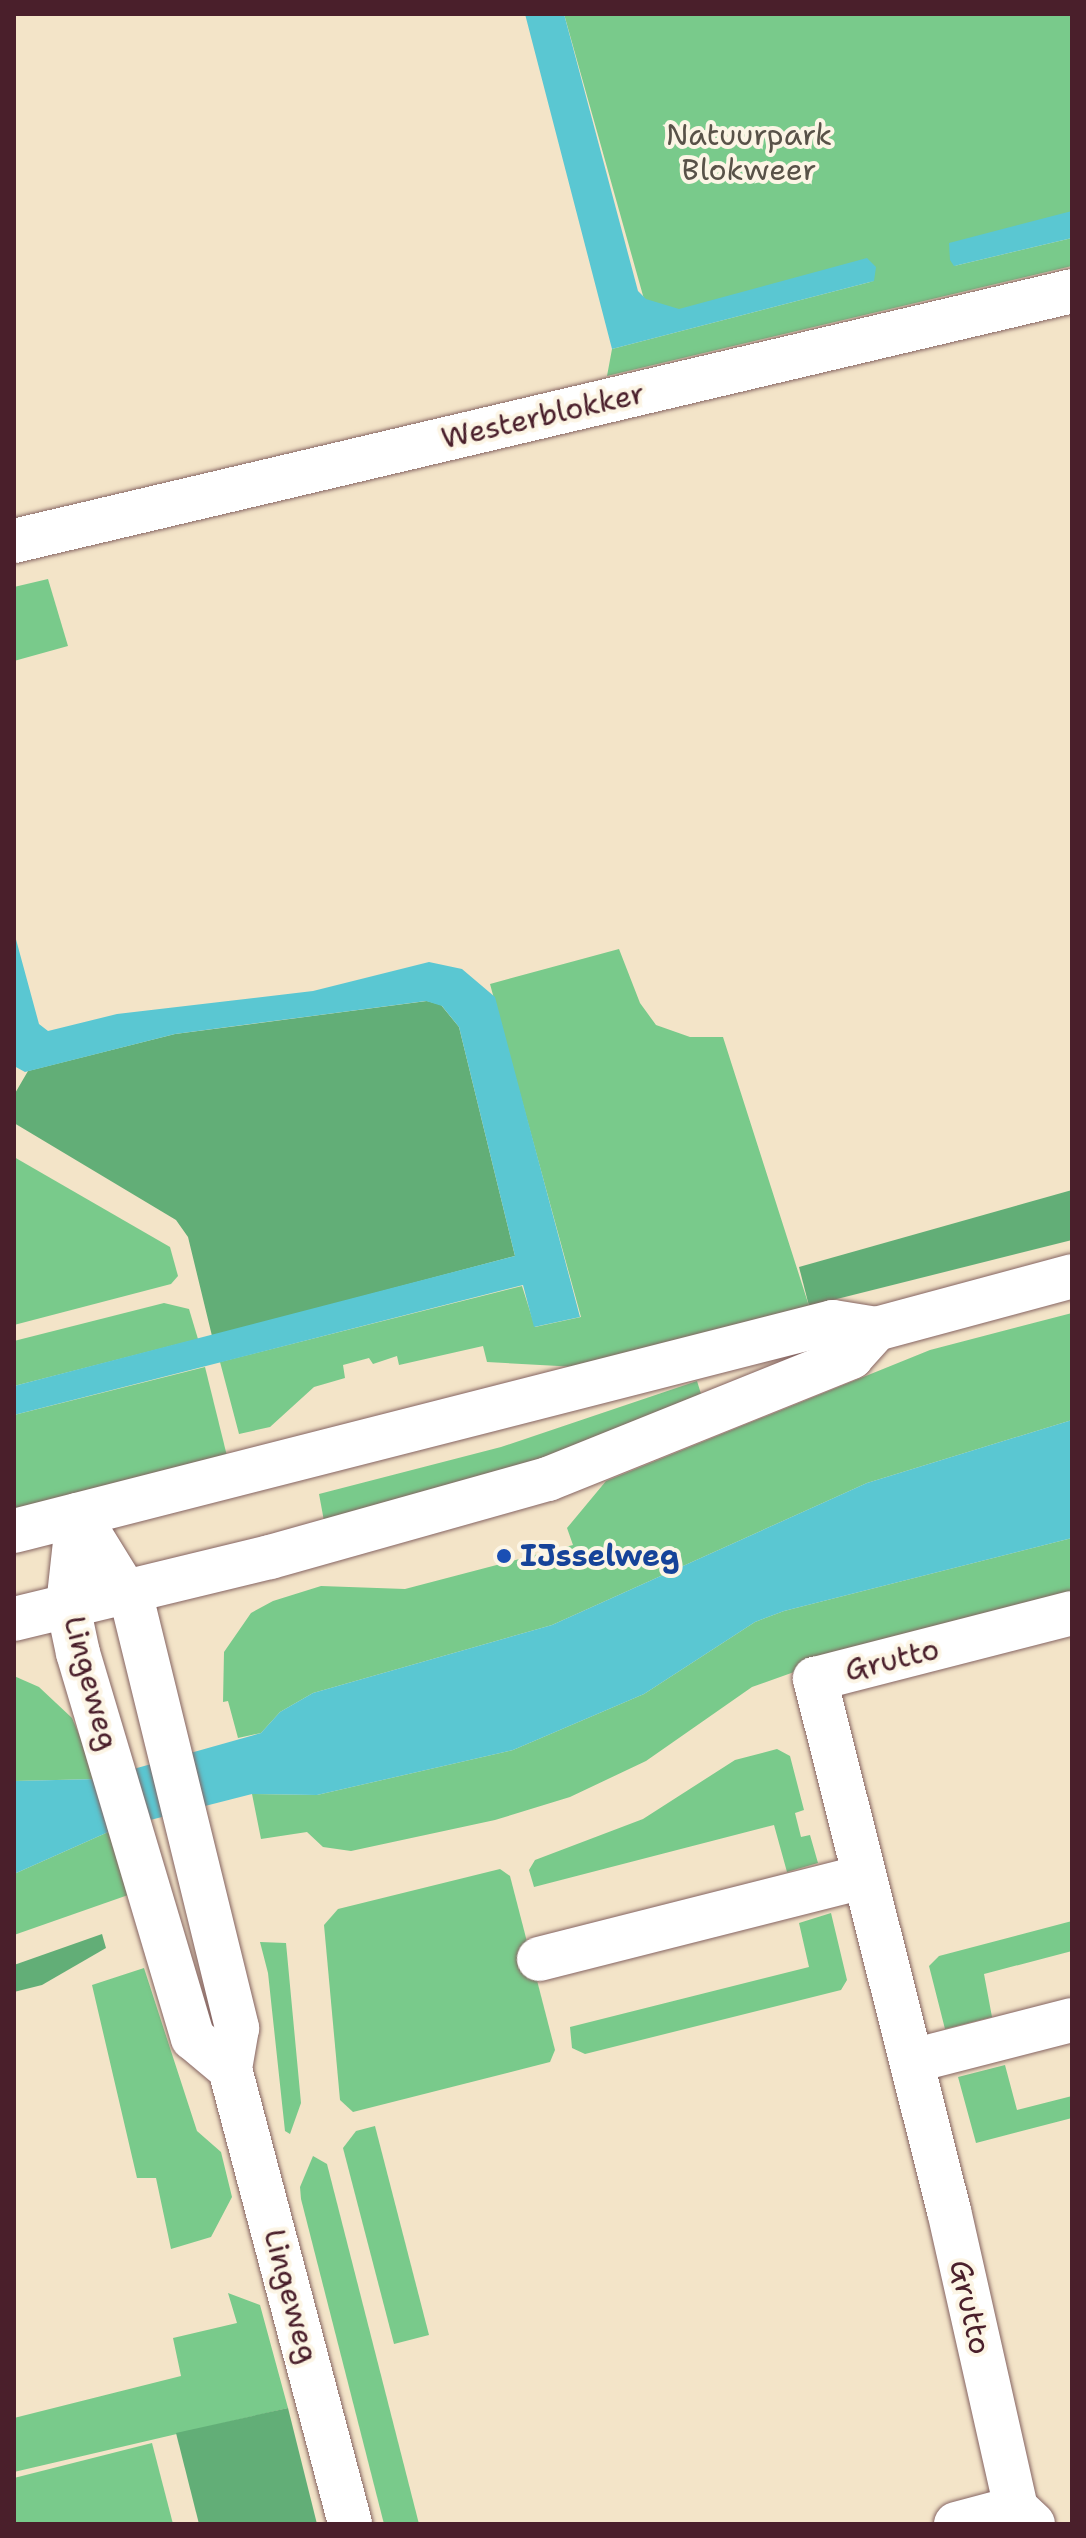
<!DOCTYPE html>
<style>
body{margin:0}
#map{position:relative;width:1086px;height:2538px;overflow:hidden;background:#f3e4c8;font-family:"Shantell Sans",sans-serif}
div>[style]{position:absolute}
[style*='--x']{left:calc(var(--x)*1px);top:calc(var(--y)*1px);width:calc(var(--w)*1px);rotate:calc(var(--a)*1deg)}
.green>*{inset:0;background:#79ca8b}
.forest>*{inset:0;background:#62ae77}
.water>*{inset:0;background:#5ac7d2}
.roads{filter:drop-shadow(0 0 2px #856462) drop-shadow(0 0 2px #856462)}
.minor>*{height:44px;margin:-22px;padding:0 22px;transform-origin:22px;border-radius:22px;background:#fff}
.tertiary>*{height:44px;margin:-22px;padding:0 22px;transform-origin:22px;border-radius:22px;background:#fff}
.dots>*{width:22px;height:22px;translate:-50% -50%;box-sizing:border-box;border:4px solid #fcf5e5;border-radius:50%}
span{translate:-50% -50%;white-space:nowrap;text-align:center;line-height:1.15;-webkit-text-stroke:8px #fcf5e5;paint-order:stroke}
.park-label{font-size:30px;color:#585248}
.street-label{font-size:30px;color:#4a1f2b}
.transit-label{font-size:30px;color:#164399;font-weight:700}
.left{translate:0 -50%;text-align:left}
.frame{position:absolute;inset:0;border:16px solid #4a1f2b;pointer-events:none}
</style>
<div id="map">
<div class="green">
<i style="clip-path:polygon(564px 14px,1072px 14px,1072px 220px,954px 266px,1072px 238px,1072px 266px,607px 376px,612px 349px,874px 281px,649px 317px)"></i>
<i style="clip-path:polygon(48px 579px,68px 646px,14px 661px,14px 587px)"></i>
<i style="clip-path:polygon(619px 949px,640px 1003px,656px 1025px,690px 1037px,723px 1037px,809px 1306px,577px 1367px,487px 1362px,483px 1346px,399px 1365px,397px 1356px,373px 1364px,369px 1358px,343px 1365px,345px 1378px,314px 1387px,270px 1427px,239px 1434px,220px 1362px,522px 1286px,535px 1327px,581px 1317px,490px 984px)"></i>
<i style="clip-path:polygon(14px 1157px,170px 1247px,178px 1276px,171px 1284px,14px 1325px)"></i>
<i style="clip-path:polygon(164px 1303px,189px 1309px,198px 1339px,14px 1386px,14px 1341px)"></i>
<i style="clip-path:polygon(1072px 1313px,1072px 1420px,867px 1483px,552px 1625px,313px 1693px,280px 1712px,261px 1733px,238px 1738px,228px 1701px,223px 1702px,224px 1652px,251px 1613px,273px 1601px,321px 1586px,405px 1589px,573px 1545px,567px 1528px,606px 1481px,930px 1350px)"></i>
<i style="clip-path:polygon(205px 1367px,227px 1456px,14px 1511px,14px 1415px)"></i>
<i style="clip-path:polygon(697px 1381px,702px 1397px,533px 1464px,324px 1521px,319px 1494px,501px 1447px)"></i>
<i style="clip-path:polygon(1072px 1538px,1072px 1593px,850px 1652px,752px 1687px,646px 1761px,570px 1797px,495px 1820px,351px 1851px,323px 1847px,307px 1832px,261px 1839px,252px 1794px,317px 1795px,513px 1750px,644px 1694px,755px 1622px,784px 1611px)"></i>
<i style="clip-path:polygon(14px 1676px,39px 1687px,72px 1718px,98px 1779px,14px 1781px)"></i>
<i style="clip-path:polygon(777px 1749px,790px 1756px,804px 1810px,795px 1813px,801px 1837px,810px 1835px,818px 1863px,787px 1872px,774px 1825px,534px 1887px,529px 1870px,535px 1860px,643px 1819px,735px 1760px)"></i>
<i style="clip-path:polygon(115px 1829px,131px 1894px,14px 1935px,14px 1874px)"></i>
<i style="clip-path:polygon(500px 1869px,510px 1876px,555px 2050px,550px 2062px,353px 2112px,340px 2100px,324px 1925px,338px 1909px)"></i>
<i style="clip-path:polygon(831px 1913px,847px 1980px,841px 1990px,585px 2054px,572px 2048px,570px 2027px,809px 1967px,799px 1923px)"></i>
<i style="clip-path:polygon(1072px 1921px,1072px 1951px,984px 1974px,992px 2017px,945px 2029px,929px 1966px,939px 1956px)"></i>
<i style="clip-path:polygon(260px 1942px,286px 1943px,301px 2103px,290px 2134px,285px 2131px,268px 1973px)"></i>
<i style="clip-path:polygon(144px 1968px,197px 2131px,221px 2152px,232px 2197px,211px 2237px,171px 2249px,156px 2178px,137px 2178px,92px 1985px)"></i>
<i style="clip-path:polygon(1005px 2065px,1017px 2110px,1072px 2096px,1072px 2118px,976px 2143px,958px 2077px)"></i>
<i style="clip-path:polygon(375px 2126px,429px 2335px,394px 2344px,343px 2148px,356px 2131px)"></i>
<i style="clip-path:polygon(313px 2156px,327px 2164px,419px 2524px,384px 2524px,301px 2199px,300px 2187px)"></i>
<i style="clip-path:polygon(228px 2293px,260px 2305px,288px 2408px,14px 2472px,14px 2418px,181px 2376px,173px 2338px,237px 2323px)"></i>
<i style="clip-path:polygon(152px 2443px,173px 2524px,14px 2524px,14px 2478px)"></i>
</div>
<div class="forest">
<i style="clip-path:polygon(427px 1001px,441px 1005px,459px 1027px,515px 1256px,212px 1336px,188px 1237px,176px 1220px,14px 1123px,14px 1095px,28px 1071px,175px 1034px)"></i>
<i style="clip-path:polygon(1072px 1190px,1072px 1240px,809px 1306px,799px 1267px)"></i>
<i style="clip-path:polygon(102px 1934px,106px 1948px,42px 1985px,14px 1992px,14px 1965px)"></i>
<i style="clip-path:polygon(288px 2408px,317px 2524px,199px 2524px,176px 2433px)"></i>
</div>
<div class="water">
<i style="clip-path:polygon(525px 14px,564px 14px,638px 291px,646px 299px,679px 309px,867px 258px,876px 267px,874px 281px,612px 349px)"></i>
<i style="clip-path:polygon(1072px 211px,1072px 238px,954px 266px,950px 260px,949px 243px)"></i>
<i style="clip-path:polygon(14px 932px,39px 1024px,48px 1031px,117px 1014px,313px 991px,429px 962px,462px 969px,495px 997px,580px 1317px,534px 1327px,523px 1285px,14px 1415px,14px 1386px,515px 1256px,459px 1027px,442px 1006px,426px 1001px,175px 1034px,25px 1072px,14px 1066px)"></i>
<i style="clip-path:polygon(1072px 1420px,1072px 1538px,784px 1611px,755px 1622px,644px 1694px,513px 1750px,317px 1795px,252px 1794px,115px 1829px,14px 1874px,14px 1781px,98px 1779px,261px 1733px,280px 1712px,313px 1693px,552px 1625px,867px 1483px)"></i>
</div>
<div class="roads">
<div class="minor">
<i style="--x:14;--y:541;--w:1087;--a:-13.29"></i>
<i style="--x:78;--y:1515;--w:105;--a:58.3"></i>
<i style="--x:133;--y:1604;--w:437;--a:76.2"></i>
<i style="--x:237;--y:2028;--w:42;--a:99.7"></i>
<i style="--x:230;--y:2069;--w:471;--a:75.2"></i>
<i style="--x:78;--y:1515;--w:92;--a:96.3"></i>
<i style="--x:68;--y:1606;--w:48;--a:78"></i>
<i style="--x:78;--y:1653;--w:402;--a:73.4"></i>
<i style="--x:193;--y:2038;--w:48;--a:40"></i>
<i style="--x:539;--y:1959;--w:335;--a:-14.2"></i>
<i style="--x:912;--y:2061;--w:165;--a:-14.4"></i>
<i style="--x:956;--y:2524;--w:62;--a:-14.9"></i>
<i style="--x:1033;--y:2524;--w:23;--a:-137"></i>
<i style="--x:1016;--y:2508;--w:304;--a:-102.7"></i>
<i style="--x:949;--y:2211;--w:549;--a:-104.14"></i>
<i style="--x:815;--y:1679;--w:265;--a:-14.4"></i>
</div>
<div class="tertiary">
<i style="--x:14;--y:1531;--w:845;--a:-14.32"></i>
<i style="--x:833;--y:1322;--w:44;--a:9.2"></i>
<i style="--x:876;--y:1329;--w:203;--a:-15.1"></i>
<i style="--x:14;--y:1619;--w:263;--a:-13.6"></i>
<i style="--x:270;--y:1557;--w:289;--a:-15.7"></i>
<i style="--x:548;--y:1479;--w:327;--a:-21.9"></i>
<i style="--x:851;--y:1357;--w:38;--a:-48"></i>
</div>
</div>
<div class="dots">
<i style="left:504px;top:1556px;background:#1a4fb4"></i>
</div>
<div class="park-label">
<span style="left:749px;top:152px">Natuurpark<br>Blokweer</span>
</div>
<div class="street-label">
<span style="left:543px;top:416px;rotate:-13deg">Westerblokker</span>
<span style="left:892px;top:1660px;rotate:-14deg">Grutto</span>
<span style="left:91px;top:1683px;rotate:75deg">Lingeweg</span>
<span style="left:291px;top:2296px;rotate:75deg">Lingeweg</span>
<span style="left:970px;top:2307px;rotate:77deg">Grutto</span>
</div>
<div class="transit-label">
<span class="left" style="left:520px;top:1556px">IJsselweg</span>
</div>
<div class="frame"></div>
</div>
